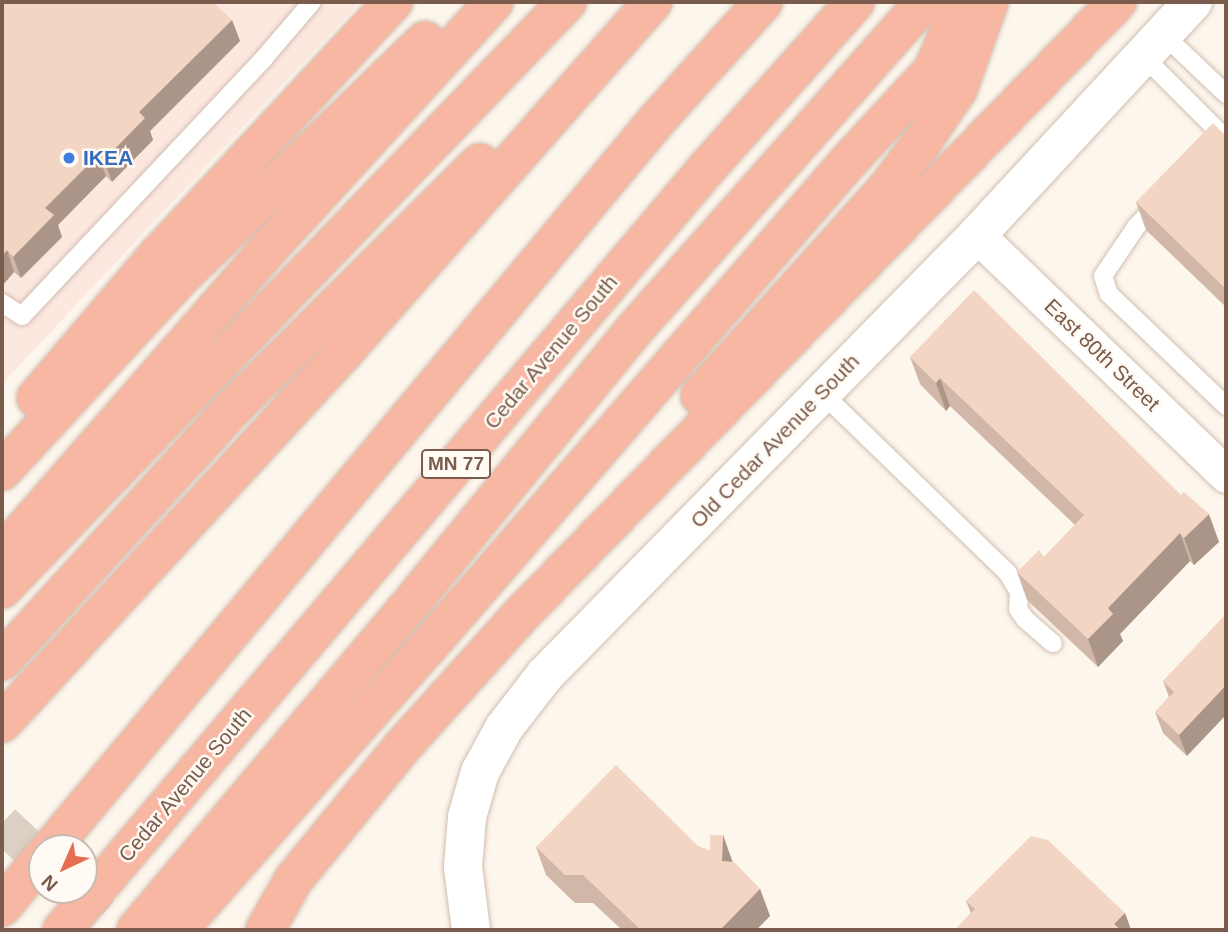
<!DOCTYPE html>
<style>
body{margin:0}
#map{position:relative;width:1228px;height:932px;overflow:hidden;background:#fdf6ec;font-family:Arial,sans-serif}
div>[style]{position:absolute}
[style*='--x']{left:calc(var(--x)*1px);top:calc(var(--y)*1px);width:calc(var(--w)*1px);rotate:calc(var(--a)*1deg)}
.commercial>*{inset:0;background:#fde8e0}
.secondary-tunnel>*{height:38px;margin-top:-19px;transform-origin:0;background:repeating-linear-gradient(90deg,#dcd0c4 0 38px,transparent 0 57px)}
.roads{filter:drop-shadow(0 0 2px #d1beb0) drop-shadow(0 0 2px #d1beb0)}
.service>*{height:18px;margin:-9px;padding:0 9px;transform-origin:9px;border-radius:9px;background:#fff}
.minor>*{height:35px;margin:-17.5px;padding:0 17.5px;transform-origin:17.5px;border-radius:17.5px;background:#fff}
.tertiary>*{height:38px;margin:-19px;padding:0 19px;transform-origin:19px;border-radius:19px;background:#fff}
.motorway>*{height:38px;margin:-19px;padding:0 19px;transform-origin:19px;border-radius:19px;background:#f7b7a3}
.wall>*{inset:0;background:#d1b7a8}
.shaded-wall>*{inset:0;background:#aa9588}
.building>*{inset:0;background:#f3d5c3}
.dots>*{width:19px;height:19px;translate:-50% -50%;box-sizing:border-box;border:4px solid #fffaf3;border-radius:50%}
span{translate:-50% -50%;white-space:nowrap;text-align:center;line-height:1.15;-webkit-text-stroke:5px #fffaf3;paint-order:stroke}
.shield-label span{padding:2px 5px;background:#fffaf3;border:2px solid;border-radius:5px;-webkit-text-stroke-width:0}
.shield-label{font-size:19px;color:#7a5c4d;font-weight:700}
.shop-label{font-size:21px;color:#366cbe;font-weight:700}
.left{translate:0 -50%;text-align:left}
.street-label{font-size:21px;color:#7a5c4d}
.frame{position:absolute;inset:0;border:4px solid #7a5c4d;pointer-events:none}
.north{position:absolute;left:28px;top:834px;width:70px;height:70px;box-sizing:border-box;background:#fffaf3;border:2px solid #cabbb1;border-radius:50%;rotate:224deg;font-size:19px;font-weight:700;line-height:28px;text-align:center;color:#7a5c4d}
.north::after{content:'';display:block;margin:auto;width:24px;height:32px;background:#e76f51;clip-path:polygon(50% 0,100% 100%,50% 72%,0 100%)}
</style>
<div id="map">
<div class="commercial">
<i style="clip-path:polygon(2px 2px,360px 2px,2px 384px)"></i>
</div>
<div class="secondary-tunnel">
<i style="--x:2;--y:823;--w:55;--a:43.5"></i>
<i style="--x:73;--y:890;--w:59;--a:42.9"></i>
</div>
<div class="roads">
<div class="service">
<i style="--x:1163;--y:34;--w:87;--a:43.6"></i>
<i style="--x:1143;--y:56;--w:117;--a:45"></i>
<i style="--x:1158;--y:204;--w:32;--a:134"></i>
<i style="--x:1136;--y:227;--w:59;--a:124"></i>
<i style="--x:1103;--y:276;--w:19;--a:72"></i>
<i style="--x:1109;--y:294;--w:162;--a:43.7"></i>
<i style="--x:2;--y:303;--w:24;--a:33"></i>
<i style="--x:22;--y:316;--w:355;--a:-46.8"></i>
<i style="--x:265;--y:57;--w:72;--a:-49.5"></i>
<i style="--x:822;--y:393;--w:257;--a:44.1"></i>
<i style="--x:1007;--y:572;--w:23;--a:59"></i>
<i style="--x:1019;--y:592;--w:17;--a:93"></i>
<i style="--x:1018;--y:609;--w:12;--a:55"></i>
<i style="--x:1025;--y:619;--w:37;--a:41"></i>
</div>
<div class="minor">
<i style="--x:977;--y:235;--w:346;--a:43.9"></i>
</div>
<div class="tertiary">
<i style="--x:471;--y:930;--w:64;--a:-97.2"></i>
<i style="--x:463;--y:867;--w:50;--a:-85.4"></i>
<i style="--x:467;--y:817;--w:47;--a:-73.9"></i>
<i style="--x:480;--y:772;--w:50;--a:-61.4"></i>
<i style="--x:504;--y:728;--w:67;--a:-52.3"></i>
<i style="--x:545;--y:675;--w:617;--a:-45.53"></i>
<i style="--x:977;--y:235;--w:318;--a:-47.2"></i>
</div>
<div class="motorway">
<i style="--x:700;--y:396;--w:283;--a:-48"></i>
<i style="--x:889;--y:186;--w:60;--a:-53.1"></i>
<i style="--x:925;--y:138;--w:59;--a:-56"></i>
<i style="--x:958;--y:89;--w:92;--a:-70.4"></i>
<i style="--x:36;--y:398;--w:187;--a:-49.6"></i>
<i style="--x:157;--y:256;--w:347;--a:-47.1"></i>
<i style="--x:2;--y:471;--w:260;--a:-47.3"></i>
<i style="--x:178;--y:280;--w:344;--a:-44.1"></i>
<i style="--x:4;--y:552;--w:393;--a:-48.9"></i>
<i style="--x:262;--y:256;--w:344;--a:-47.6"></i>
<i style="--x:2;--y:589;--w:815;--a:-46.09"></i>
<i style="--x:2;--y:661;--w:343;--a:-47.6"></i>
<i style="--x:233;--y:408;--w:348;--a:-44.8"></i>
<i style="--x:2;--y:723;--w:505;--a:-47.33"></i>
<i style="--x:344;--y:352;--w:467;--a:-48.6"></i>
<i style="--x:51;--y:848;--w:946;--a:-50.23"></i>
<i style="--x:656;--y:121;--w:160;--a:-48"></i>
<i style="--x:2;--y:907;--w:63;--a:-50.8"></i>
<i style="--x:62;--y:930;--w:1000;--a:-49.75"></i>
<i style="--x:708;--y:167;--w:221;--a:-48.3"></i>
<i style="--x:136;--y:930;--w:436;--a:-49.9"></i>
<i style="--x:417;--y:596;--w:343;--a:-50.8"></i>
<i style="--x:634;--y:330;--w:438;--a:-48.5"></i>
<i style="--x:178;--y:930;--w:375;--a:-48.6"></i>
<i style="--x:426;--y:649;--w:644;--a:-49.09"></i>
<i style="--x:848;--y:162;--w:125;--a:-47.3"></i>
<i style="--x:933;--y:70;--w:74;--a:-66.9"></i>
<i style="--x:265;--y:930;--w:59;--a:-60.4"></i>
<i style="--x:294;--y:879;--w:171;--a:-50.7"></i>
<i style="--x:402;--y:747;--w:175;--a:-48"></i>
<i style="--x:519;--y:617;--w:858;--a:-45.8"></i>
</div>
</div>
<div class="wall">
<i style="clip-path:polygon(2px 2px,232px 20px,240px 41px,150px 131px,153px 140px,112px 182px,106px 176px,58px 225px,62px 237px,21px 278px,14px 272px,2px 286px)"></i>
<i style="clip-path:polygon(1226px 136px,1226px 307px,1146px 230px,1136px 202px)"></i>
<i style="clip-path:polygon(910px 357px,1219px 542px,1194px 565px,1190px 561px,1120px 634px,1123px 641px,1098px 667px,1027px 600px,1017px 572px,1044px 557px,1075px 525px,950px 406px,946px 411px,920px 384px)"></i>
<i style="clip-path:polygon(1226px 618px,1187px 756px,1163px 733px,1155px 712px,1169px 697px,1163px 681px)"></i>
<i style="clip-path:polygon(723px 835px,732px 862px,760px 889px,770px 916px,756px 930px,622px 930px,593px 903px,575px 903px,546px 875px,536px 847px,698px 846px,710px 851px)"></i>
<i style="clip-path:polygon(966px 901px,1125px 913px,1131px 930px,955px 930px,971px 913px)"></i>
</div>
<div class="shaded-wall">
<i style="clip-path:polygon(232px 20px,240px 41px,150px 131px,153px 140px,112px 182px,104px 160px,139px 112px)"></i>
<i style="clip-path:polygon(98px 155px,106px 176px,58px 225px,62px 237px,21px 278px,13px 257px,45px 208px)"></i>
<i style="clip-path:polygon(7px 250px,14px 272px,2px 286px,2px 256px)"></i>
<i style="clip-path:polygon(940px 378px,950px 406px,946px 411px,936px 383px)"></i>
<i style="clip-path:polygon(1209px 514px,1219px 542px,1194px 565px,1184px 538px)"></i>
<i style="clip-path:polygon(1180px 533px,1190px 561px,1120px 634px,1123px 641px,1098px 667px,1088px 639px,1108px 608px)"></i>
<i style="clip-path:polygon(1226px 685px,1226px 715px,1187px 756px,1179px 735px)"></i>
<i style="clip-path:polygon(723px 835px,733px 863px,722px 861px)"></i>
<i style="clip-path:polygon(760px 889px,770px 916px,756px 930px,720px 930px)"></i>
<i style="clip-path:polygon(1125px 913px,1131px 930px,1116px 930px,1114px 924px)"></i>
</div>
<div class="building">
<i style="clip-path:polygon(2px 2px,213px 2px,232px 20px,139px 112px,145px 118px,104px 160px,98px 155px,45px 208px,54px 215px,13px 257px,7px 250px,2px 256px)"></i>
<i style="clip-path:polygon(1213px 123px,1226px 136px,1226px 289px,1136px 202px)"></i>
<i style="clip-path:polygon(974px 290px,1181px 495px,1184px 492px,1209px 514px,1184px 538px,1180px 533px,1108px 608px,1113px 614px,1088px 639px,1017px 572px,1039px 550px,1044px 557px,1084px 515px,940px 378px,936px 383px,910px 357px)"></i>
<i style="clip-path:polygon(1224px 616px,1226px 618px,1226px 685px,1179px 735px,1155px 712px,1174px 692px,1163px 681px)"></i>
<i style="clip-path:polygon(616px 765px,698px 846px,710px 851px,710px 835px,723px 835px,722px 861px,734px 862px,760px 889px,720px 930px,641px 930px,583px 875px,565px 875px,536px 847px)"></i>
<i style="clip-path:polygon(1031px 836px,1048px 840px,1125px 913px,1114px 924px,1121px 930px,955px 930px,975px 909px,966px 901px)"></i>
</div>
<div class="dots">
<i style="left:69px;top:158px;background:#3f7fe0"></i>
</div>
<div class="shield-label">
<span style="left:456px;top:464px">MN 77</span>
</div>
<div class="shop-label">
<span class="left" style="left:83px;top:158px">IKEA</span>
</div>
<div class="street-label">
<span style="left:551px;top:352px;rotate:-50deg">Cedar Avenue South</span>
<span style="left:1102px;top:355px;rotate:44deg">East 80th Street</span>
<span style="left:775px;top:441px;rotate:-46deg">Old Cedar Avenue South</span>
<span style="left:185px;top:785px;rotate:-50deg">Cedar Avenue South</span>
</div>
<div class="frame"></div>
<div class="north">N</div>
</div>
